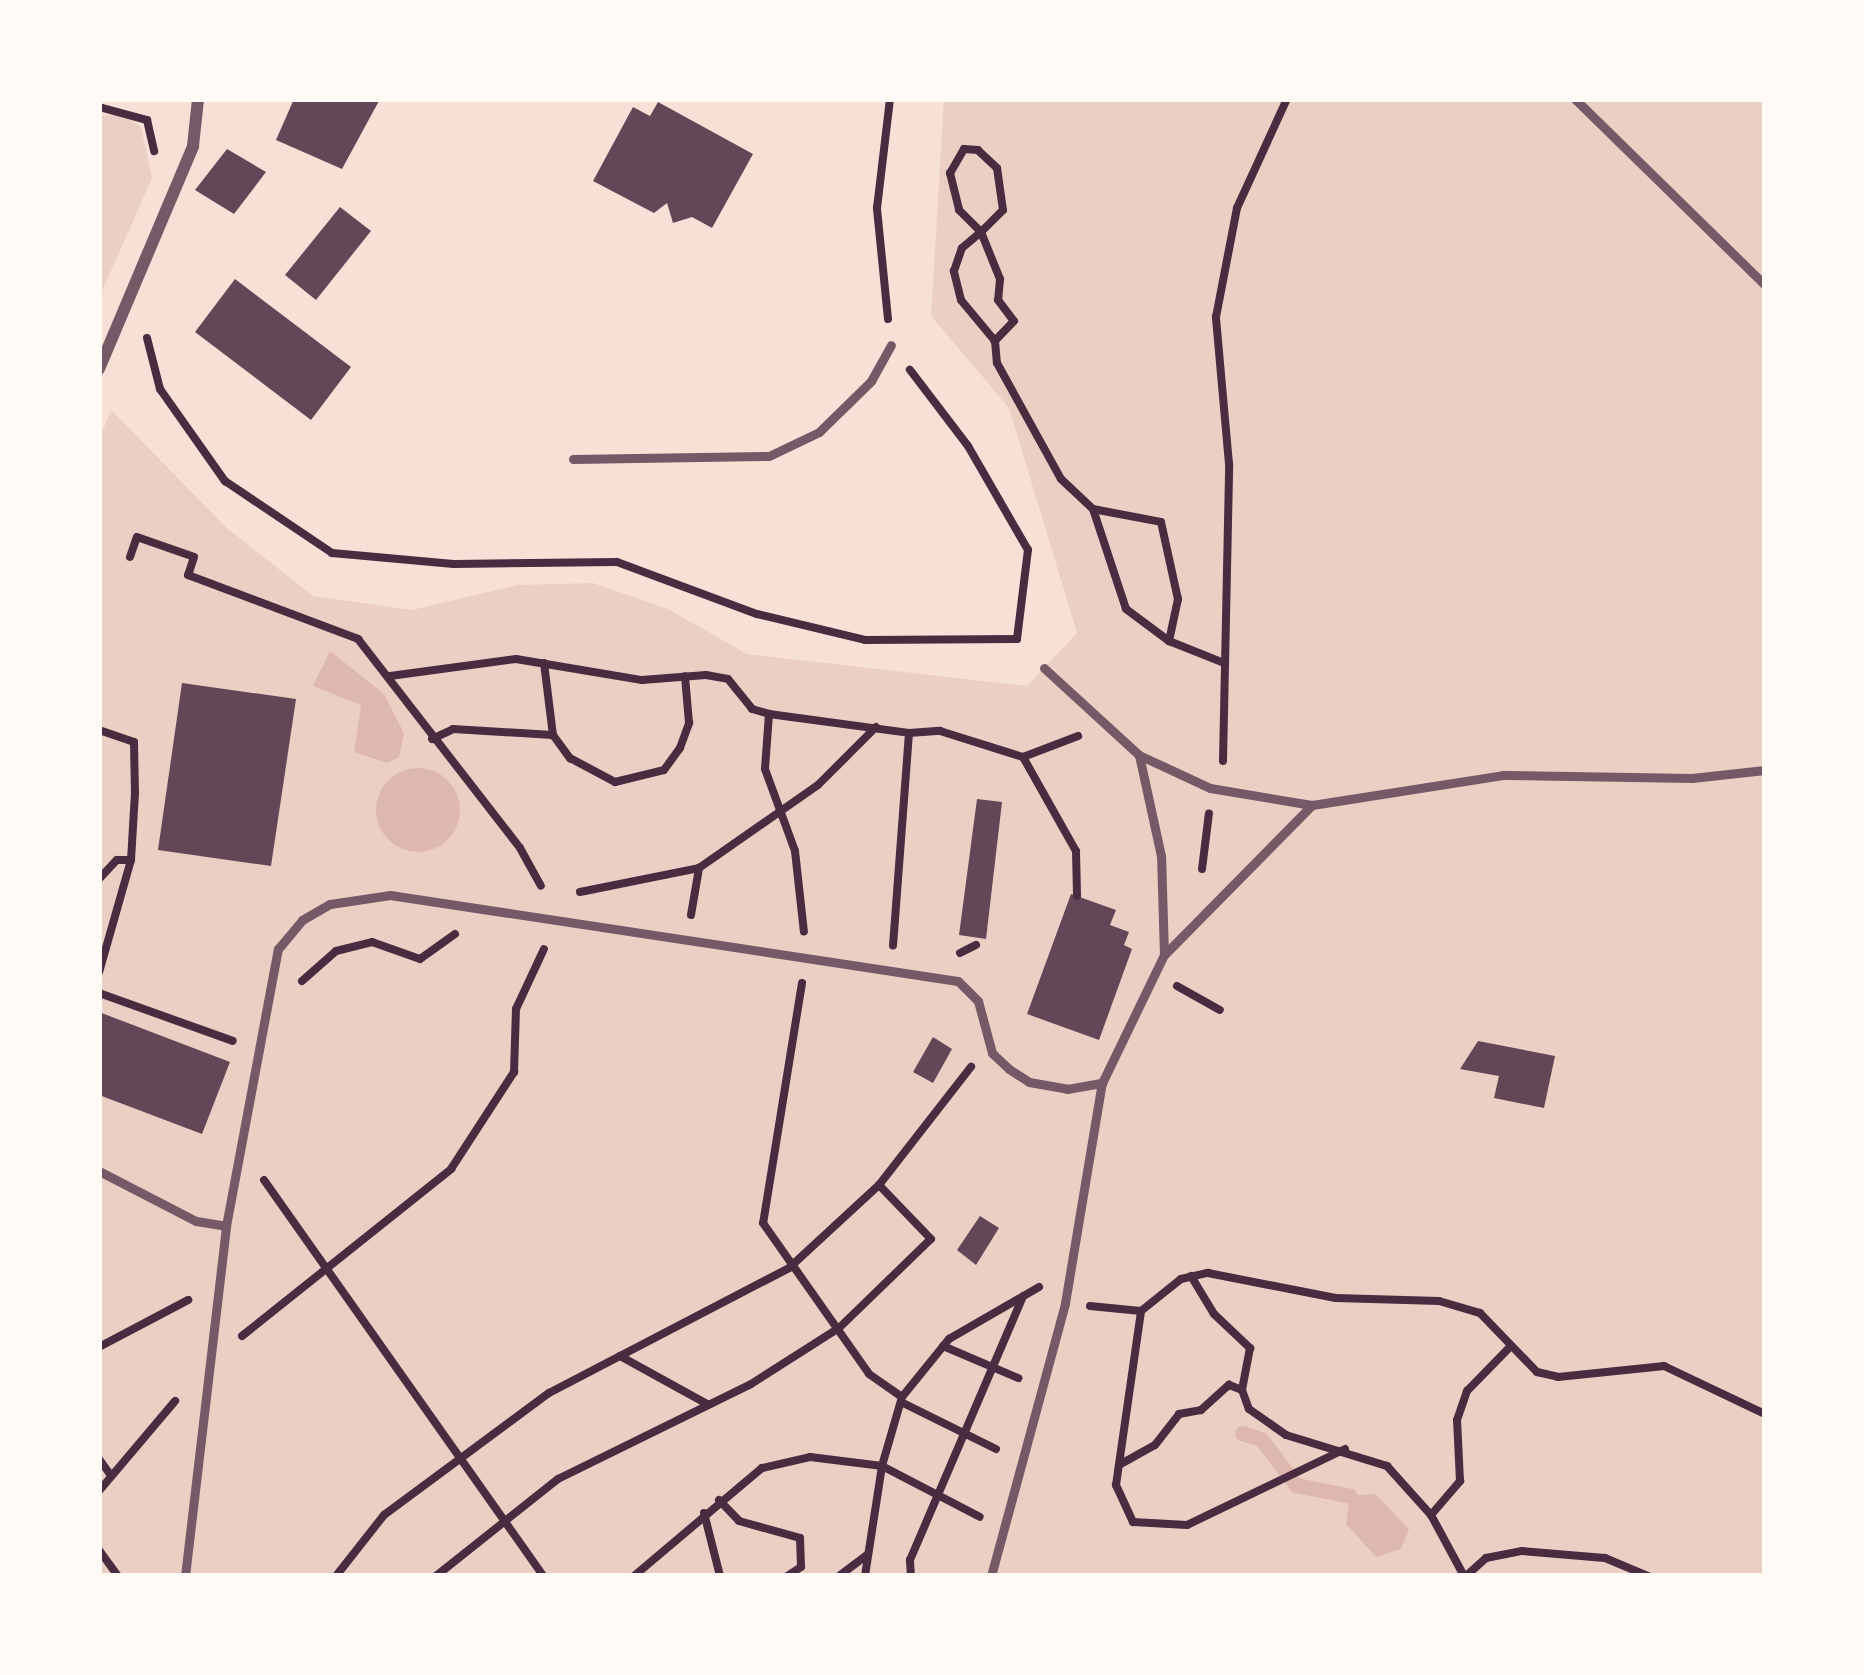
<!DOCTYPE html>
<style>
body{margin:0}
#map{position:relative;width:1864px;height:1675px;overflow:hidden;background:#f7e1d7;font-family:"IBM Plex Serif",serif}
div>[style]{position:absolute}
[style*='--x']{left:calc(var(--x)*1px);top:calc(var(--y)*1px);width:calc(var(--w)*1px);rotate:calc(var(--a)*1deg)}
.green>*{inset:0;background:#ebcfc5}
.water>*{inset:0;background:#dcb8b0}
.round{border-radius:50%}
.stream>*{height:15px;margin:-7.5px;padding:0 7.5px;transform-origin:7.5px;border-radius:7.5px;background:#dcb8b0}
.building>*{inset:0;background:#644757}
.path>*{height:8px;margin:-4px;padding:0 4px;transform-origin:4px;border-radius:4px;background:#4a2c40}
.service>*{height:9px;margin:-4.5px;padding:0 4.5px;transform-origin:4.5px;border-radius:4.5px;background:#755966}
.minor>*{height:12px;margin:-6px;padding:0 6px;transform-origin:6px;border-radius:6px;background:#755966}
span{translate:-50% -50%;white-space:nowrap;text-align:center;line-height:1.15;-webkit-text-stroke:10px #fffaf5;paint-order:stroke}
.frame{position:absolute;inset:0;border:102px solid #fffaf5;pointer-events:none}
</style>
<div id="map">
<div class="green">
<i style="clip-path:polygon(944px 99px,1765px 99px,1765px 1576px,99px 1576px,99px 440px,111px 410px,228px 529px,313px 596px,412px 610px,517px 585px,593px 583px,668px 609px,747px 654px,1027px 686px,1077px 633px,1009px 408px,931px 316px)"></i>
<i style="clip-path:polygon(121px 114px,141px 127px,152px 178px,99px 298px,99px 116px)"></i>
</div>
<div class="water">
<i style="clip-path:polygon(330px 651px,384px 694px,404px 733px,399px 757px,387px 763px,354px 752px,361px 705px,313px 686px)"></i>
<i class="round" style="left:376px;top:768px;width:84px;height:84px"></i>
<i style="clip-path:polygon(1375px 1494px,1409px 1529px,1401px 1549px,1376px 1557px,1346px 1524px,1350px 1496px)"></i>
</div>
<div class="stream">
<i style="--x:1242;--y:1433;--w:20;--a:18"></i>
<i style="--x:1261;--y:1439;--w:58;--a:52.7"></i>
<i style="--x:1296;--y:1485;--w:55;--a:11.5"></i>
</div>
<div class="building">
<i style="clip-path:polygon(294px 99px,380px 99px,342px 169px,276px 140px)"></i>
<i style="clip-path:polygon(658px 102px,753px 154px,712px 228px,692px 217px,673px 223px,667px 203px,654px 213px,593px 181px,633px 107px,650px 116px)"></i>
<i style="clip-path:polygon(227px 149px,266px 172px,234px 214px,195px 190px)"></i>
<i style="clip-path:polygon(340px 207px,371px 231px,316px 300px,285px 275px)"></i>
<i style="clip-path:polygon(235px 279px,351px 367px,311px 420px,195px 332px)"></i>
<i style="clip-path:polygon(182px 683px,296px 699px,271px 866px,158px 850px)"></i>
<i style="clip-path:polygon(977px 799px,1002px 802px,986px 939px,959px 935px)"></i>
<i style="clip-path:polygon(1071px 894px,1116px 910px,1110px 925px,1129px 932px,1124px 945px,1132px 949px,1099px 1040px,1027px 1014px)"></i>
<i style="clip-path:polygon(99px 1012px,230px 1062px,202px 1134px,99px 1095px)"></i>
<i style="clip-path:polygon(933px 1037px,952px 1049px,933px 1083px,913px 1072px)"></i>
<i style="clip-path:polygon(1478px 1041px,1555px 1056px,1544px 1108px,1494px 1098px,1499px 1076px,1460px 1069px)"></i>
<i style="clip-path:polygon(980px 1216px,999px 1228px,976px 1265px,957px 1250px)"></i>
</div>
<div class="path">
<i style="--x:99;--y:107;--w:50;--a:15.2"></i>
<i style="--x:147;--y:120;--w:32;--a:77"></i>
<i style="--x:888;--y:319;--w:112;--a:-95.7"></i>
<i style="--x:877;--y:208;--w:110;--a:-83.2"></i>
<i style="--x:147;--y:338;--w:53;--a:75.7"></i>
<i style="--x:160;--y:389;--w:113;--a:54.8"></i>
<i style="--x:225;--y:481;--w:129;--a:33.9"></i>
<i style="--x:332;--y:553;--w:122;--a:5.2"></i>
<i style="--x:454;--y:564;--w:163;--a:-0.7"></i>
<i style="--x:617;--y:562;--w:149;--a:20.4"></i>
<i style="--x:757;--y:614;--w:111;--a:13.5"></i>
<i style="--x:865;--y:640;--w:152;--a:-0.4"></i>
<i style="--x:1017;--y:639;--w:90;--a:-83"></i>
<i style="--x:1028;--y:550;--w:120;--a:-120"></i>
<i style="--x:968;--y:446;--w:96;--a:-127.3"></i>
<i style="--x:995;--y:341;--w:53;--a:-129.7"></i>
<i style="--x:961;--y:300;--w:30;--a:-104"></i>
<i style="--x:954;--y:271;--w:24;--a:-71"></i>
<i style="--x:962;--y:248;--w:25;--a:-40"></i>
<i style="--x:981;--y:232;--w:31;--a:-45"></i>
<i style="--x:1003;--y:210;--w:42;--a:-98.1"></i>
<i style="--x:997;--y:168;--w:26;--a:-137"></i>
<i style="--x:978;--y:150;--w:14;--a:-176"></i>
<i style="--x:964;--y:149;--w:28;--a:120"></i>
<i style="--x:950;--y:173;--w:38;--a:76"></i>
<i style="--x:959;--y:210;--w:31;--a:45"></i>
<i style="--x:981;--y:232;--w:51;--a:68"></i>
<i style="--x:1000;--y:279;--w:21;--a:95"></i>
<i style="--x:998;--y:300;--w:26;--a:53"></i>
<i style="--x:1014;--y:321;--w:28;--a:134"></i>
<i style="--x:995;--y:341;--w:22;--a:85"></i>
<i style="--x:997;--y:363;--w:132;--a:61.1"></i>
<i style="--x:1061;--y:479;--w:44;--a:43.2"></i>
<i style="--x:1093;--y:509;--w:69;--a:10.8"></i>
<i style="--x:1161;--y:522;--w:79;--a:77.6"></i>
<i style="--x:1178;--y:599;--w:43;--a:102.1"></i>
<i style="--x:1169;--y:641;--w:59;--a:21.8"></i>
<i style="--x:1093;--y:509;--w:105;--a:71.7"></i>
<i style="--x:1126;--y:609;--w:54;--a:36.7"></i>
<i style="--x:130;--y:557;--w:21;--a:-71"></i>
<i style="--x:137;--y:537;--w:60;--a:19.3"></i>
<i style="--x:194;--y:557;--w:19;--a:108"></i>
<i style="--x:188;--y:575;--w:182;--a:20.6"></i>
<i style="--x:358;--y:639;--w:264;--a:52.2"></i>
<i style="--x:520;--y:848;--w:43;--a:61.1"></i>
<i style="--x:544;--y:663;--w:73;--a:82.9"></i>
<i style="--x:553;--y:735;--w:29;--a:54"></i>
<i style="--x:570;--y:758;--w:51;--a:28.1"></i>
<i style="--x:615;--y:782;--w:50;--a:-13.8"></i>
<i style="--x:664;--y:770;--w:27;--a:-54"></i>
<i style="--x:680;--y:748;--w:27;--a:-70"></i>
<i style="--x:689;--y:723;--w:47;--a:-94.9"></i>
<i style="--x:390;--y:676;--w:127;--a:-7.7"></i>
<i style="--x:516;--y:659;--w:128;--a:9.5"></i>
<i style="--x:642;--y:680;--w:64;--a:-4.5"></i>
<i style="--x:706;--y:675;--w:22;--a:10"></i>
<i style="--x:728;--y:679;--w:38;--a:51"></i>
<i style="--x:752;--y:709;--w:18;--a:16"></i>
<i style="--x:769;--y:714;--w:141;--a:7.7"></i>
<i style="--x:909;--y:733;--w:213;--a:94.3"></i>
<i style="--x:769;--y:714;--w:55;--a:94.2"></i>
<i style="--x:765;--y:769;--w:87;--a:69.9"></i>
<i style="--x:795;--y:851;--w:81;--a:83.7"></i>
<i style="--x:99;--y:730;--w:37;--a:19"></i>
<i style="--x:134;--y:742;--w:51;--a:88.9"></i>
<i style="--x:135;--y:793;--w:67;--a:93.4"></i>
<i style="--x:131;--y:860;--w:116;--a:105.9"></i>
<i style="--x:909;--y:733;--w:31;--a:-4"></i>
<i style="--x:940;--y:731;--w:87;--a:17.4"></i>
<i style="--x:1023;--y:757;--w:108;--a:60.6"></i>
<i style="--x:1076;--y:851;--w:45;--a:88.7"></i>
<i style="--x:432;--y:739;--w:23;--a:-25"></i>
<i style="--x:453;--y:729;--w:100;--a:3.4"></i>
<i style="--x:1023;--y:757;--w:59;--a:-20.9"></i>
<i style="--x:1223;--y:761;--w:297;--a:-88.8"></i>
<i style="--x:1229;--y:464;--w:148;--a:-95.1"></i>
<i style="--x:1216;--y:317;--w:111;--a:-79.1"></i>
<i style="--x:1237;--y:208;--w:120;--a:-65.4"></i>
<i style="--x:1202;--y:869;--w:56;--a:-82.9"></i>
<i style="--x:99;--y:879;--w:26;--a:-47"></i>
<i style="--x:117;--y:860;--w:14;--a:0"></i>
<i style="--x:580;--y:892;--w:121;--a:-11.4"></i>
<i style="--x:699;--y:868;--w:145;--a:-34.9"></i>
<i style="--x:818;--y:785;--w:82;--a:-45"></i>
<i style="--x:691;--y:915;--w:48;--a:-80.3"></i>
<i style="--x:960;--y:953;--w:18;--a:-27"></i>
<i style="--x:302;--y:981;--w:45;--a:-41.4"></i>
<i style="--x:336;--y:951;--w:37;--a:-14"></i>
<i style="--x:372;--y:942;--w:51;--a:19.5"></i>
<i style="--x:420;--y:959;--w:43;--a:-35.5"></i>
<i style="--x:802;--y:983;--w:243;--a:99.2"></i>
<i style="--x:763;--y:1223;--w:184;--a:54.9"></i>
<i style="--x:869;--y:1374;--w:40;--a:34.9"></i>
<i style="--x:902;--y:1397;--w:72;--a:106.2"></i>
<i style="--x:882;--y:1466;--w:111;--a:98.8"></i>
<i style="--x:1177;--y:986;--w:49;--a:29.2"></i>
<i style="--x:99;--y:993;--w:142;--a:19.7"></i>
<i style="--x:264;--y:1180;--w:484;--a:54.8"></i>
<i style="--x:1191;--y:1276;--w:44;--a:58.8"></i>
<i style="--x:1214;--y:1314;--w:50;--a:43.4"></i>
<i style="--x:1250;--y:1348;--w:43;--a:100.8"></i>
<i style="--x:1242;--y:1390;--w:20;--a:70"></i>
<i style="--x:1249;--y:1409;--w:45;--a:35.1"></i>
<i style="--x:1286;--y:1435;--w:106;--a:17.1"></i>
<i style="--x:1387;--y:1466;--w:66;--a:48.1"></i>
<i style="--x:1090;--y:1306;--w:51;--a:5.6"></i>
<i style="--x:242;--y:1336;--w:268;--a:-38.6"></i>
<i style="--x:451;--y:1169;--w:116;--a:-57"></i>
<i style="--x:514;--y:1072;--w:63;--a:-88.2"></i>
<i style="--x:516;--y:1009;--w:66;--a:-65"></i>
<i style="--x:943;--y:1346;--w:82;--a:23.1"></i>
<i style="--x:99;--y:1347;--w:101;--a:-27.8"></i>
<i style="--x:620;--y:1356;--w:99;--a:28.9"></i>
<i style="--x:902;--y:1397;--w:75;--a:-51"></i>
<i style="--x:949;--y:1339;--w:104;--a:-30"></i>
<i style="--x:901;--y:1402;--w:106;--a:26.3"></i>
<i style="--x:1345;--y:1449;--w:175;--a:154.3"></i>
<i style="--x:1187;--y:1525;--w:54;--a:-176.8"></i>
<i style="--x:1133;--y:1522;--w:41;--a:-114.7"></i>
<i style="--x:1116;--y:1485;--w:176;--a:-81.8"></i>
<i style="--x:1141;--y:1311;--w:51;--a:-38.7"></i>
<i style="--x:1181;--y:1279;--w:28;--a:-13"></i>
<i style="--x:1208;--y:1273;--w:130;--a:11.1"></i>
<i style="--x:1336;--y:1298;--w:103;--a:1.7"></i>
<i style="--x:1439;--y:1301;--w:43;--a:16.3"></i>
<i style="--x:1480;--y:1313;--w:82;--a:46"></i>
<i style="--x:1537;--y:1372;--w:22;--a:13"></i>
<i style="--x:1558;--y:1377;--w:107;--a:-5.9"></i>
<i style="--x:1664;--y:1366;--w:112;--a:25.4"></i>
<i style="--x:99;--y:1459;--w:17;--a:54"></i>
<i style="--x:1119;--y:1465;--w:41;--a:-29.1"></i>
<i style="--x:1155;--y:1445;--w:39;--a:-52"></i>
<i style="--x:1179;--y:1414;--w:22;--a:-10"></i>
<i style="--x:1201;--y:1410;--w:38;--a:-42"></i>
<i style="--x:1229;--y:1385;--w:14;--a:21"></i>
<i style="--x:99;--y:1491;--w:118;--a:-49.8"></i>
<i style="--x:719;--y:1500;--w:29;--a:46"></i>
<i style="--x:739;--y:1521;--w:63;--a:15.6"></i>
<i style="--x:800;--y:1538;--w:29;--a:88"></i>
<i style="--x:801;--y:1567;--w:17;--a:147"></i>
<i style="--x:704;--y:1513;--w:65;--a:75.7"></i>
<i style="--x:99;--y:1550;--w:32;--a:54"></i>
<i style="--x:336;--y:1576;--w:78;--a:-51.8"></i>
<i style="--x:384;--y:1515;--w:205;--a:-36.5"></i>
<i style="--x:549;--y:1393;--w:271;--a:-27.5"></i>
<i style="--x:789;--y:1268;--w:122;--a:-42.7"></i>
<i style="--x:879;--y:1185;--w:150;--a:-52.1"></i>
<i style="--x:436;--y:1576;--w:156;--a:-38.5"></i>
<i style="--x:558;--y:1479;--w:215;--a:-26.2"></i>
<i style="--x:751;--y:1384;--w:104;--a:-32.5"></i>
<i style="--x:839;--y:1328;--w:128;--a:-44.1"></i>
<i style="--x:931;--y:1239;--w:75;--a:-133.9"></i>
<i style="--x:634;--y:1576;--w:167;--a:-40.2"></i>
<i style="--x:762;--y:1468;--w:49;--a:-12.9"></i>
<i style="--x:810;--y:1457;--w:73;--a:7.1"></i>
<i style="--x:882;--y:1466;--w:110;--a:27.5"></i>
<i style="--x:839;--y:1576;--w:35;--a:-37"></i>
<i style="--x:911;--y:1576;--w:16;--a:-94"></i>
<i style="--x:910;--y:1560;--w:287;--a:-66.8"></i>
<i style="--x:1464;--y:1576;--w:69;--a:-118.4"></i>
<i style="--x:1431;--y:1515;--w:45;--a:-49.5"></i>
<i style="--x:1460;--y:1481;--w:61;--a:-92.8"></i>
<i style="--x:1457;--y:1420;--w:31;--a:-71"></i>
<i style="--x:1467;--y:1391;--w:62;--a:-45.7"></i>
<i style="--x:1466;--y:1576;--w:27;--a:-42"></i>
<i style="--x:1486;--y:1558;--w:37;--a:-11"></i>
<i style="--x:1522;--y:1551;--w:83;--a:4.8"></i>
<i style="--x:1605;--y:1558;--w:47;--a:22.7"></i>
</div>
<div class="service">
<i style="--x:1575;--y:99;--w:266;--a:44.4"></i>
<i style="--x:573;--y:459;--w:196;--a:-0.9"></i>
<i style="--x:769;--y:456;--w:55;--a:-25.6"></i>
<i style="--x:819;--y:432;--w:73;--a:-44.4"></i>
<i style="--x:871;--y:381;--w:41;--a:-60.9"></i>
<i style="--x:1044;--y:668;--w:129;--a:42.5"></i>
<i style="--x:1139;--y:755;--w:78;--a:24.9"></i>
<i style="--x:1210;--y:788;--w:103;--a:9.5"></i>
<i style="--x:1312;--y:805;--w:193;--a:-8.9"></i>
<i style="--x:1503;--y:775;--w:189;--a:0.9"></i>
<i style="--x:1692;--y:778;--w:73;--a:-6.3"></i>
<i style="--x:1164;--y:955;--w:211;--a:-45.4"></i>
<i style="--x:99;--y:1171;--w:109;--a:27.3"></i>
<i style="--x:196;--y:1221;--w:30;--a:9"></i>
<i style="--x:185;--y:1576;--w:352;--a:-83.3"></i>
<i style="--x:226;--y:1226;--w:282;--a:-79.4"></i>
<i style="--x:278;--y:949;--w:38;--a:-50"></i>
<i style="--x:302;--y:920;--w:32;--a:-30"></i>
<i style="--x:330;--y:904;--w:61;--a:-8.5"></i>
<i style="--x:390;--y:895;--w:574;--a:8.61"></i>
<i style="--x:958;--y:981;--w:28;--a:45"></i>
<i style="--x:978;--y:1001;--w:54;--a:74.9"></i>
<i style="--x:992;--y:1053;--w:23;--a:43"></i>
<i style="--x:1009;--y:1069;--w:24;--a:33"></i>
<i style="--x:1029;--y:1082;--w:39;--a:10"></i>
<i style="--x:1067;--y:1089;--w:36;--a:-10"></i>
<i style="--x:991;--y:1576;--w:283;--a:-74.8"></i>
<i style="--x:1065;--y:1303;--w:223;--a:-80.5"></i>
<i style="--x:1102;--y:1083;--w:142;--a:-64.2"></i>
<i style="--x:1164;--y:955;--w:99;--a:-91.7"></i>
<i style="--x:1161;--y:856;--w:103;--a:-102.3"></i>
</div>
<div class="minor">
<i style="--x:99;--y:369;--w:242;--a:-67.1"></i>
<i style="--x:193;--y:146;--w:47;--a:-83.9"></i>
</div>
<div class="frame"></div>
</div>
